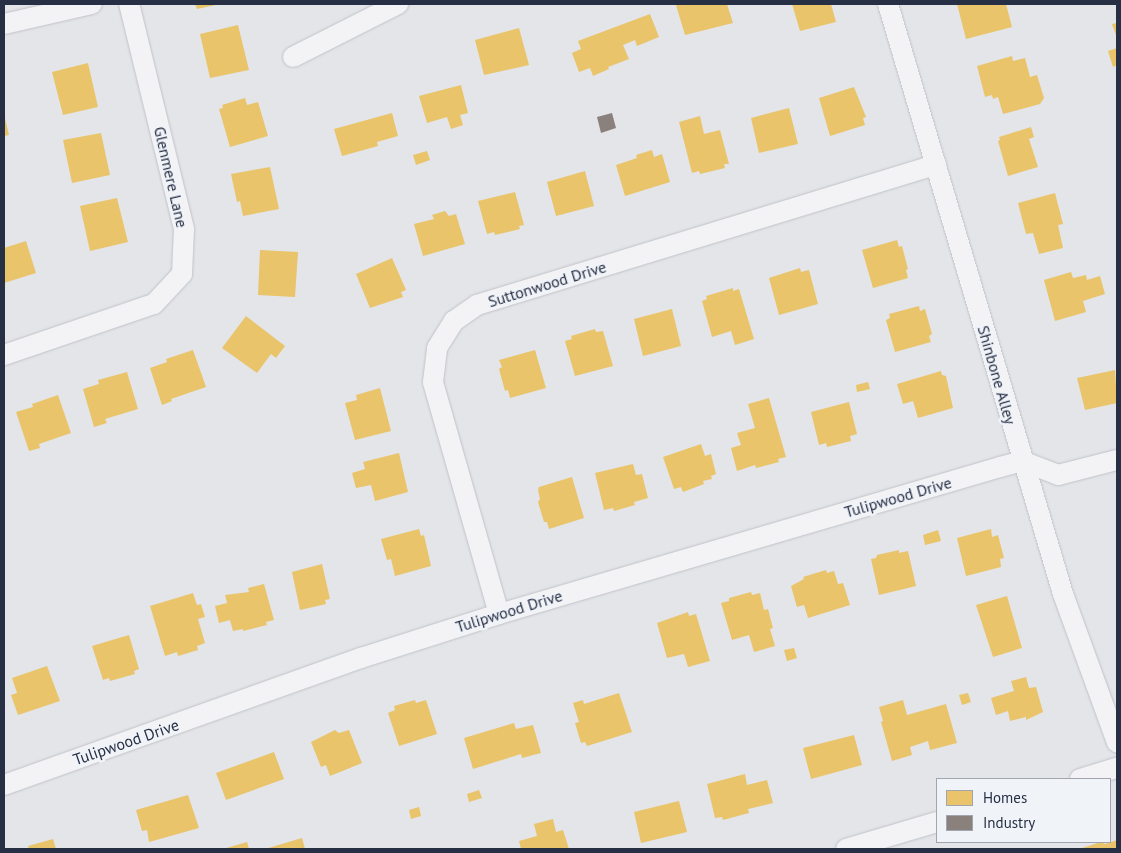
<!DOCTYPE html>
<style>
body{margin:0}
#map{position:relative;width:1121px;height:853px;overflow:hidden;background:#e3e5e9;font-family:"PT Sans",sans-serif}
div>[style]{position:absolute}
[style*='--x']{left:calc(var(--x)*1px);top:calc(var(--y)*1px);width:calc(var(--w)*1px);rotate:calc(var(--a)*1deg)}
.homes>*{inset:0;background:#e9c46a}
.industry>*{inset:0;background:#8a817c}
.roads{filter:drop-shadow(0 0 1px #c0c2c7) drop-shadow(0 0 1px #c0c2c7)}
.minor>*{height:20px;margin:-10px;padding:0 10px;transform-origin:10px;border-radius:10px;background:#f3f3f5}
span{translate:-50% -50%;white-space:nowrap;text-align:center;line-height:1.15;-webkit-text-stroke:5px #f0f3f8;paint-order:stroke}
.street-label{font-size:16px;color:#272f44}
.frame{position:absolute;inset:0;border:5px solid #272f44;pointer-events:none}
.legend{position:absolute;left:936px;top:778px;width:175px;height:65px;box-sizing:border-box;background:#f0f3f8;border:1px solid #a0a5b0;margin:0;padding:6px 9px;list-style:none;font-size:15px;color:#272f44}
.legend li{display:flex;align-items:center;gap:10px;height:25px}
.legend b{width:25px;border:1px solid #a0a5b0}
</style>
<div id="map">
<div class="homes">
<i style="clip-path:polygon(195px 4px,216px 4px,216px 5px,197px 9px)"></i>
<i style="clip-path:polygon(681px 4px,727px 4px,733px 23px,685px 35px,676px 5px)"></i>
<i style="clip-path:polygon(792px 4px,831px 4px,836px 22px,800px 31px)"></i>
<i style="clip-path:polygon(957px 4px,1006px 4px,1012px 27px,966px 39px)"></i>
<i style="clip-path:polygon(650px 14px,659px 37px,637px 46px,635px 40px,623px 45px,629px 59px,608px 67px,609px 69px,593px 76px,590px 68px,579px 72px,572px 53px,581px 49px,578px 41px)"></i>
<i style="clip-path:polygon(1117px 23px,1117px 38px,1112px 24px)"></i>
<i style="clip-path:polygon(238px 25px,249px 70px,210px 78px,200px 34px)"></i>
<i style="clip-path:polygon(519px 28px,529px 65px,484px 75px,475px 40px)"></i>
<i style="clip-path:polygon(1117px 48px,1117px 65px,1113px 67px,1108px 51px)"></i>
<i style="clip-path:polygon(1012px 56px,1013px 61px,1025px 58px,1030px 77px,1037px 75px,1044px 98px,1040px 104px,1003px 114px,998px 97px,993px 99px,992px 95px,985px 97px,977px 66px)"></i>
<i style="clip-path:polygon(88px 63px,98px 107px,63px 115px,52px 72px)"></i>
<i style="clip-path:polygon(461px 85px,468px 113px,460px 115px,463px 125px,451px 129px,447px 117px,427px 123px,419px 96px)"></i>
<i style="clip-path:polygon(854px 87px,866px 117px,863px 118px,865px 125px,830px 136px,819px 98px)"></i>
<i style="clip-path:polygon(245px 98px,247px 105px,258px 102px,268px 136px,230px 147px,219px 109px,223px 108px,222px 105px)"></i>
<i style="clip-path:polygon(789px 108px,798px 144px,759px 153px,751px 118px)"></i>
<i style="clip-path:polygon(392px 113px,398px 136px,377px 142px,378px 146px,342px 156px,334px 129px)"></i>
<i style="clip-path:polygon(4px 114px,9px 135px,4px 136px)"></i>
<i style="clip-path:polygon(700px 116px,704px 134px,720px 130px,729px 164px,724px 164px,725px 168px,700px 174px,699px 171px,692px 173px,679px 122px)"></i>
<i style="clip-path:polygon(1031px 127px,1034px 137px,1029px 139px,1038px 167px,1008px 176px,998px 141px,1000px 140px,999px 137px)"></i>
<i style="clip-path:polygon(101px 133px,110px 175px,72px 183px,63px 140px)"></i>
<i style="clip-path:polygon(652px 150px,654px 157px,662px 154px,670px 182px,625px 196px,616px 165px,637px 158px,636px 155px)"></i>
<i style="clip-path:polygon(427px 151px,430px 160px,416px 165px,413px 155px)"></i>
<i style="clip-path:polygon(270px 167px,279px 209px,243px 216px,240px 201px,237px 202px,231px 174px)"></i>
<i style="clip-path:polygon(585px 171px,594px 206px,556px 216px,547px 182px)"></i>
<i style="clip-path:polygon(515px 192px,524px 225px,519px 226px,520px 229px,495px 235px,494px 232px,487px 234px,478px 201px)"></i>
<i style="clip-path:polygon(1055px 193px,1063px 224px,1058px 225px,1063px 248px,1039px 254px,1033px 233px,1026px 234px,1018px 203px)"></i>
<i style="clip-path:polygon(117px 198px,128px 242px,90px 251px,80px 206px)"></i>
<i style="clip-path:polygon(445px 211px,449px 216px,456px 214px,465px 244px,423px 256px,414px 224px,434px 219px,432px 215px)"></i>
<i style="clip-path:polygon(897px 240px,899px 247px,902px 246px,908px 269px,906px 270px,908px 278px,873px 288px,862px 250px)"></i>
<i style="clip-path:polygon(26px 241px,36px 273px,4px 283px,4px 248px)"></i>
<i style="clip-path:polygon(260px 250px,298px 252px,295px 297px,258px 295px)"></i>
<i style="clip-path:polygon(392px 258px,406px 290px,401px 292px,403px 297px,370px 308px,356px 274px)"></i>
<i style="clip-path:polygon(800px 268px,801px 272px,809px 270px,818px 304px,779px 315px,769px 278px)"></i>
<i style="clip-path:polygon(1071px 272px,1073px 278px,1086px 275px,1087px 280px,1100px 276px,1105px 294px,1083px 301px,1086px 312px,1055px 321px,1044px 280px)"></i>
<i style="clip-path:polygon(733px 288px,733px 291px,739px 289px,754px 339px,735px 345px,731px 331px,712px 337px,702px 301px,707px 299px,706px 296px)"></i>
<i style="clip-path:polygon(919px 306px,920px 311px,925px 309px,932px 334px,929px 336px,931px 342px,895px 352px,886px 320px,890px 318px,889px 314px)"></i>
<i style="clip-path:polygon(672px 309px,681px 346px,643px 356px,634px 319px)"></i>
<i style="clip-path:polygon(246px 316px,285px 346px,276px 358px,271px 354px,257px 373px,222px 348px)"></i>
<i style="clip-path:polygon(595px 329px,596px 332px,603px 331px,613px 366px,575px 376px,565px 341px,572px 339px,571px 336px)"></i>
<i style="clip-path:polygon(193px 350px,206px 387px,171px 399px,172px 401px,162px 405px,150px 368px,167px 362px,166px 359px)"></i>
<i style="clip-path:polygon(535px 350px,546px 388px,510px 398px,508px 390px,505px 391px,499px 369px,502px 367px,499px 360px)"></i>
<i style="clip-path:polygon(1115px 370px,1117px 403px,1085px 410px,1077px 378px)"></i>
<i style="clip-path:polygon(941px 371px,942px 375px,946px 376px,953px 408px,918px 418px,913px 401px,903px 404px,897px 384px)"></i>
<i style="clip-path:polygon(127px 372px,138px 409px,105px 419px,107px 423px,94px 427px,83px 389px,99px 384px,98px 380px)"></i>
<i style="clip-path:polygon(868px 382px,870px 389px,857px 392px,856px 385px)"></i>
<i style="clip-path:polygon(380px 388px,391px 431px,355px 440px,345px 403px,357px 400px,356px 395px)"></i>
<i style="clip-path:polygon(58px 395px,71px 433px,39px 444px,40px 448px,29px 451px,16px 412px,33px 407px,32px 404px)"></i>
<i style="clip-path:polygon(769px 398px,786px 457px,778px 459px,779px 462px,756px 468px,755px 465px,737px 471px,731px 448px,741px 445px,737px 433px,755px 428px,748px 404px)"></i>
<i style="clip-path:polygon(849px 402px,857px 434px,850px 436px,851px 441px,827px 447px,826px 443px,819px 445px,811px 412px)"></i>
<i style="clip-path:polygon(701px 444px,705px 456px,711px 454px,716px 474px,711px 476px,712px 479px,703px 481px,704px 484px,683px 492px,681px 487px,674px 489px,663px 457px)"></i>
<i style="clip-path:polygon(399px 453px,408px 492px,375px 501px,371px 485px,356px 488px,352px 473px,365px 469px,363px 462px)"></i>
<i style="clip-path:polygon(633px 464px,636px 475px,642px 474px,648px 498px,634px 502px,635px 505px,614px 511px,613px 508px,604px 510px,595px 473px)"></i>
<i style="clip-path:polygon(572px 477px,584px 518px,549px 529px,547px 522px,544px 522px,538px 502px,540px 499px,538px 490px,539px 487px)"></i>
<i style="clip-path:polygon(419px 529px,421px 536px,424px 535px,431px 566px,395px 576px,391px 559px,387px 560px,381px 539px)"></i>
<i style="clip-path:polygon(991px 529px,992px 537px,998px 535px,1004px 558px,1000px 559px,1001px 567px,966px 576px,957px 538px)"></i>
<i style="clip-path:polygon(938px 530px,941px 541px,925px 545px,923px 535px)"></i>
<i style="clip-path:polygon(899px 550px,899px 553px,908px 551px,916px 586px,879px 595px,871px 559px,876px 558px,877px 555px)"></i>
<i style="clip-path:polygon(322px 564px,330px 599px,325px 600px,326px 604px,300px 610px,292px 572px)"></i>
<i style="clip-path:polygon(826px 570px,827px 573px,834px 571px,838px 584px,843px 583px,850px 605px,808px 618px,804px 605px,797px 607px,791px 586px,804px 579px,803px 577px)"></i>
<i style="clip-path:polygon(264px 584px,274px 620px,266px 622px,267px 625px,243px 631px,243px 629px,233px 631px,230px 620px,219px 623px,215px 606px,227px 603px,225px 595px,249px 592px,248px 588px)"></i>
<i style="clip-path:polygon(751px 592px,752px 595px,760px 593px,764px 610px,768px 609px,773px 628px,770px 629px,775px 646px,754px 652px,749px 635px,732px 640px,721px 603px,729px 601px,729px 598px)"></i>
<i style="clip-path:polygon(193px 593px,197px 605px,201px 604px,205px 617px,198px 619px,205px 643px,197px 646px,198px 650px,178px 656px,177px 652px,165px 656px,150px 606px)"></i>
<i style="clip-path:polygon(1007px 596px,1022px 648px,993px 657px,976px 605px)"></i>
<i style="clip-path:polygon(688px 612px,689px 616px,696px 614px,710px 661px,688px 667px,684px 654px,667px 658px,657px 623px)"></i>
<i style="clip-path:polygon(129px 635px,139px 669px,134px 671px,135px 674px,110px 681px,109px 678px,103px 680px,92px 646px)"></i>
<i style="clip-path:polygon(794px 648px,797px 658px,787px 661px,784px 650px)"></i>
<i style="clip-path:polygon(47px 666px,60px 701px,18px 715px,11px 695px,17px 693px,12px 678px)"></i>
<i style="clip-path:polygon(1026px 677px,1029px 688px,1036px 687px,1043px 712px,1026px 720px,1026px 717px,1010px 721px,1008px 711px,996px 715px,991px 698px,1014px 691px,1011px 681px)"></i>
<i style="clip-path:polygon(619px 693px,632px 732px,587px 746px,585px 742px,581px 743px,575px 723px,579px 722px,573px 703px,583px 700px,584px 704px)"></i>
<i style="clip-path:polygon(968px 693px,971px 702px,962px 705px,959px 695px)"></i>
<i style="clip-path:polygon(415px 700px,416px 703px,426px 700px,437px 734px,399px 746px,388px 713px,395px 710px,394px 706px)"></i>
<i style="clip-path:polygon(903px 700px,907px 715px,946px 704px,957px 743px,930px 750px,928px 741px,910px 747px,912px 755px,892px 761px,881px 722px,883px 721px,879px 707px)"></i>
<i style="clip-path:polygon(514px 723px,516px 729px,533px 725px,541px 753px,522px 758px,521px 754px,473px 769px,464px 738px)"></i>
<i style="clip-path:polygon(335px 730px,339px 733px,349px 730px,362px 763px,330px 776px,326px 765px,321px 767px,311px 742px)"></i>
<i style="clip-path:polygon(854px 735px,862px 765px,811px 779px,803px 748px)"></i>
<i style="clip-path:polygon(274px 752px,284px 779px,226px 800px,216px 773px)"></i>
<i style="clip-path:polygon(745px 774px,747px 785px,767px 780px,773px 803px,748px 809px,749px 813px,723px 820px,722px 817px,715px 818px,707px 784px)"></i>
<i style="clip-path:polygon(479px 790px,482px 798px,469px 802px,467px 794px)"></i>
<i style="clip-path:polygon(188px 795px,199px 828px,149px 842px,147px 830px,142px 831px,136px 810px)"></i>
<i style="clip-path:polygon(679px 801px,687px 832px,641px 843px,634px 812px)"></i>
<i style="clip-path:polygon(419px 807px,421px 816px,411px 819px,409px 810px)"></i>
<i style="clip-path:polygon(553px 819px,556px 832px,563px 830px,569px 849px,521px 849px,519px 841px,537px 836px,534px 824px)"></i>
<i style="clip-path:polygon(302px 838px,305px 849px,265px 849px)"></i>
<i style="clip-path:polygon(53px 839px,56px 849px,29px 849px,28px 846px)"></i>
<i style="clip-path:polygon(1117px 840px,1117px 849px,1079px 849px,1101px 842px,1105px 844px)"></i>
<i style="clip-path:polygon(247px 842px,249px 849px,223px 849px)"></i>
</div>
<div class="industry">
<i style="clip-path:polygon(612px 113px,616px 128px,601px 133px,597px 117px)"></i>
</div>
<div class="roads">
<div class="minor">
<i style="--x:888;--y:4;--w:615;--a:73.48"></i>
<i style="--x:1063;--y:594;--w:158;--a:70"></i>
<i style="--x:4;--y:24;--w:90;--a:-12.8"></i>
<i style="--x:293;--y:57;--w:118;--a:-26.8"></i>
<i style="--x:4;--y:355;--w:158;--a:-18.8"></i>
<i style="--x:154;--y:304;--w:41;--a:-47"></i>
<i style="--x:182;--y:274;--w:45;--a:-87.5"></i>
<i style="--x:184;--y:229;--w:232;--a:-103.7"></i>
<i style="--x:499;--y:614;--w:241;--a:-105.9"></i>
<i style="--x:433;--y:382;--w:34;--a:-83"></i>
<i style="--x:437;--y:348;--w:32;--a:-58"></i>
<i style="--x:454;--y:321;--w:28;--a:-35"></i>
<i style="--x:477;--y:305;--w:480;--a:-17"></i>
<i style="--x:1080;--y:779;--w:39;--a:-17"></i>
<i style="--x:4;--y:785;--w:379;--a:-19.6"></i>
<i style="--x:361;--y:658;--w:145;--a:-17.7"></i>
<i style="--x:499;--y:614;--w:522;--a:-16.35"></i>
<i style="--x:1000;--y:467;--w:23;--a:-15"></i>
<i style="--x:1022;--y:461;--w:39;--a:21"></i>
<i style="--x:1058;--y:475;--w:61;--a:-14.3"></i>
<i style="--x:846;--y:849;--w:95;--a:-16.5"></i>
</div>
</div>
<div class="street-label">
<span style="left:171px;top:177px;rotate:77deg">Glenmere Lane</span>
<span style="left:547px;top:284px;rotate:-17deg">Suttonwood Drive</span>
<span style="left:997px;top:375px;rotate:74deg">Shinbone Alley</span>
<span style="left:898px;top:497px;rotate:-16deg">Tulipwood Drive</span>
<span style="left:509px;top:611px;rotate:-17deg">Tulipwood Drive</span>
<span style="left:126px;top:742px;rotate:-19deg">Tulipwood Drive</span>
</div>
<div class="frame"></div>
<ul class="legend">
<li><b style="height:14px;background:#e9c46a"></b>Homes</li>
<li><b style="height:14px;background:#8a817c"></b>Industry</li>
</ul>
</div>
